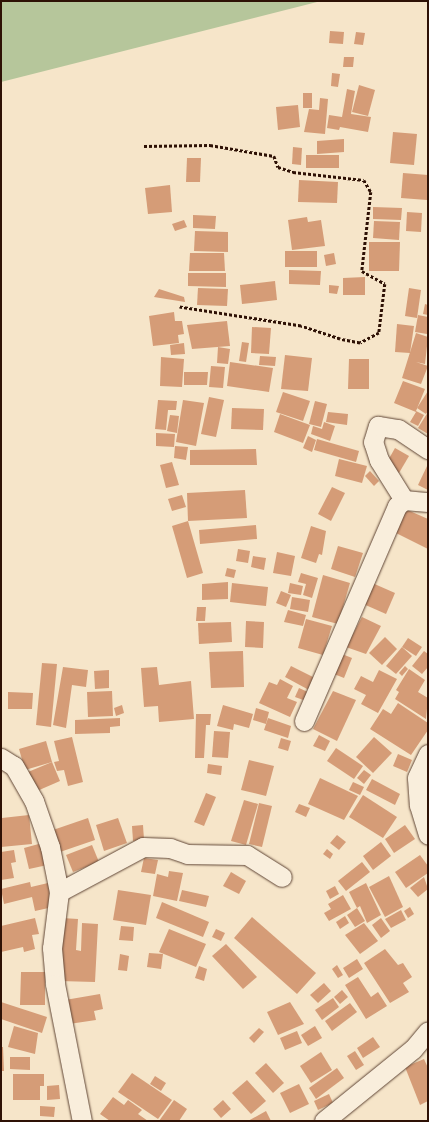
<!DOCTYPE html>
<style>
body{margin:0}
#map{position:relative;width:429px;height:1122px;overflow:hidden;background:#f6e5c9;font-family:"Libre Bodoni",serif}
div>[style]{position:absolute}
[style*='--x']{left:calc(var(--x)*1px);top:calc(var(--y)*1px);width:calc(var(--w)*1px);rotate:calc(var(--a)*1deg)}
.green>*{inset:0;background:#b6c69b}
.building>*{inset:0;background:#d59c77}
.path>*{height:2.5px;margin-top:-1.25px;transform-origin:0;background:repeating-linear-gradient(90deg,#2e1105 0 3px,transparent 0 5px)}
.roads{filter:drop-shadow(0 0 1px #604636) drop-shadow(0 0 1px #604636)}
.street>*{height:19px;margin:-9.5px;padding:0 9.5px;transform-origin:9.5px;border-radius:9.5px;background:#f9eedc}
span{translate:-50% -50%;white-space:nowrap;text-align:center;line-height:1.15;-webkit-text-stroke:3px #f9eedc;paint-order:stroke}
.frame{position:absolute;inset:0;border:2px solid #2e1105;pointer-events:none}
</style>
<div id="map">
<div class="green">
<i style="clip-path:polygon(1px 1px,321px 1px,1px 82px)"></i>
</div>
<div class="building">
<i style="clip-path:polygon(330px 31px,344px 32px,343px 44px,329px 43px)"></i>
<i style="clip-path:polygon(356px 32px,365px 33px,363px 45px,354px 44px)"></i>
<i style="clip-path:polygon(344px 57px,354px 57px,353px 67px,343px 67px)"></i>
<i style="clip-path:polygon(332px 73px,340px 74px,338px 87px,331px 86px)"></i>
<i style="clip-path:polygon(359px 85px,375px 90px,368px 116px,352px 112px)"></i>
<i style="clip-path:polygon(347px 89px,355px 91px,351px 114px,371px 117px,368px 132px,340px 127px,339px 130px,327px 128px,329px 115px,342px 117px)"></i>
<i style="clip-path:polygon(303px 93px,312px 93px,312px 108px,303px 108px)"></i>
<i style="clip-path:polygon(320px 98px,328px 99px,325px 134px,304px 132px,309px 109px,319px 110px)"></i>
<i style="clip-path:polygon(298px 105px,300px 127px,278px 130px,276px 107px)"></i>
<i style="clip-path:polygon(393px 132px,417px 134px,414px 165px,390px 163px)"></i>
<i style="clip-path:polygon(344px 139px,344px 152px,317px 154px,317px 141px)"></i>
<i style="clip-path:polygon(293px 147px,302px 148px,301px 165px,292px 164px)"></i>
<i style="clip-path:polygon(306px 155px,339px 155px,339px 168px,306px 168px)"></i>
<i style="clip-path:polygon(187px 158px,201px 158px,200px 182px,186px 182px)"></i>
<i style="clip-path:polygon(403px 173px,428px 175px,427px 200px,401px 198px)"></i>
<i style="clip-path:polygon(299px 180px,338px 182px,337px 203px,298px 202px)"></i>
<i style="clip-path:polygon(170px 185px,172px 212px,148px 214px,145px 188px)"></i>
<i style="clip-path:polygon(373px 207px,402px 208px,401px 220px,373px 219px)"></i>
<i style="clip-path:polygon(407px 212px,422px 213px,421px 232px,406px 231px)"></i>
<i style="clip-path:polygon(193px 215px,216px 216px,215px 229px,193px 228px)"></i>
<i style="clip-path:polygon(307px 217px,308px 222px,321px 220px,325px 246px,292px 250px,288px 220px)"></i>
<i style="clip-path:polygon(184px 220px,187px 227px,175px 231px,172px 224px)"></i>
<i style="clip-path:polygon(374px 221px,400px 222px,399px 240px,373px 238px)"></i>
<i style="clip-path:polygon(195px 231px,228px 232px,228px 252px,194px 251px)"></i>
<i style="clip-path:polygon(369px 242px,400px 242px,399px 271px,369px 271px)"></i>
<i style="clip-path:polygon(285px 251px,317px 251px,317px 267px,285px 267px)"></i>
<i style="clip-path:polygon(190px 253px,224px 253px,225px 271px,189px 271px)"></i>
<i style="clip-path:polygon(334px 253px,336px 264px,326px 266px,324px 255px)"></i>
<i style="clip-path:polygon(289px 270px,321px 271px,320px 285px,289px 284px)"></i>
<i style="clip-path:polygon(188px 273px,226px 273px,226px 287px,188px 286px)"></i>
<i style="clip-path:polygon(365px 277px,365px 295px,343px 295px,343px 278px)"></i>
<i style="clip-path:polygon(275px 281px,277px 300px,242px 304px,240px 285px)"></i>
<i style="clip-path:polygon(329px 285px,339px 286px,337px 294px,329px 293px)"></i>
<i style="clip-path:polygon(198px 288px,228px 289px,227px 306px,197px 305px)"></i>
<i style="clip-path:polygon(409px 288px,421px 290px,417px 318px,405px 316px)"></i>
<i style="clip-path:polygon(159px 289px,184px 297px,185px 302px,154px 297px)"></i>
<i style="clip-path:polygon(425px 304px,428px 305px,428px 315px,423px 314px)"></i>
<i style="clip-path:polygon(174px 312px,175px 321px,182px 321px,184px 334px,178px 335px,179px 343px,153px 346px,149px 316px)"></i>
<i style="clip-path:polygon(418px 315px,428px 317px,427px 334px,415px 332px)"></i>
<i style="clip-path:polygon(227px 321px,230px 346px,192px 349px,187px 325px)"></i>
<i style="clip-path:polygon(397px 324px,414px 326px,410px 353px,395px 352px)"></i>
<i style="clip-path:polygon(252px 327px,271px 328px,269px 354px,251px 353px)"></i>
<i style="clip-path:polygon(416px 333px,428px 337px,425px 364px,416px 362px,428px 366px,421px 384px,402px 378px)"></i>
<i style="clip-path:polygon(242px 342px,249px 343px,246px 362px,239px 361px)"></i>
<i style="clip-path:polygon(184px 343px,185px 354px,171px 355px,170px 345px)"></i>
<i style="clip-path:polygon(218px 347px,230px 349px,228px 364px,217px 363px)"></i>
<i style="clip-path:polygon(285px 355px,312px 358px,308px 391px,281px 389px)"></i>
<i style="clip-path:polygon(260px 356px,276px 357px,275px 366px,259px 365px)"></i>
<i style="clip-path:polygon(161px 357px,184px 359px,182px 387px,160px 386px)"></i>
<i style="clip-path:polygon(349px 359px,369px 359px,369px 389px,348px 389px)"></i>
<i style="clip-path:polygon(230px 362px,273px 368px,269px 392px,227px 386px)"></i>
<i style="clip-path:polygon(211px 366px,225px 367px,223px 388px,209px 387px)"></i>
<i style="clip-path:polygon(184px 372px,208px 372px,207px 385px,184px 385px)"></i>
<i style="clip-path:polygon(403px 381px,425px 389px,416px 411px,424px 415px,418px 426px,410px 422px,416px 412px,394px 403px)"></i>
<i style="clip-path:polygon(428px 391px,428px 411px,426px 414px,417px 408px)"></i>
<i style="clip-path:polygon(283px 392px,310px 401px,303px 421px,276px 412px)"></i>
<i style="clip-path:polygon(209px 397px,224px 400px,216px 437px,201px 434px)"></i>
<i style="clip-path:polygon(158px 400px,177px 401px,176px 410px,168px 410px,166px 430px,155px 429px)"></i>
<i style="clip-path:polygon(183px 400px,204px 403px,196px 446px,176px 442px)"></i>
<i style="clip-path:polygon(315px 401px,327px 404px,321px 427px,309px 424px)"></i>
<i style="clip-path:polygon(232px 408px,264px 409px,263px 430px,231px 429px)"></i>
<i style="clip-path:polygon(328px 412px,348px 414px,347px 425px,326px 422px)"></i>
<i style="clip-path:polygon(428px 412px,428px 434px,418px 428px)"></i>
<i style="clip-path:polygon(280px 414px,310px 425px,303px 443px,274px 432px)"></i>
<i style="clip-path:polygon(170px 415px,179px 416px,177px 433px,167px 431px)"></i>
<i style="clip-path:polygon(324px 422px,335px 426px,330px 441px,311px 434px,313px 426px,322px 429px)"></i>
<i style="clip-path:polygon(156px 433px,175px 434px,174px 447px,156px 446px)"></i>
<i style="clip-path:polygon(308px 436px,316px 440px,312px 452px,303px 448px)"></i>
<i style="clip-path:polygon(317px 439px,359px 451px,356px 462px,314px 450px)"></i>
<i style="clip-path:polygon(175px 446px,188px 447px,186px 460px,174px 458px)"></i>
<i style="clip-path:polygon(395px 448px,409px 456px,399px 473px,386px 464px)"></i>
<i style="clip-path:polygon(256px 449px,257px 465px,190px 465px,190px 450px)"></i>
<i style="clip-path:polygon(339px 459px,367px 466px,362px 483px,335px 476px)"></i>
<i style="clip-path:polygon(172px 462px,179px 485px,166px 488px,160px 465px)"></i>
<i style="clip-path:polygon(428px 464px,428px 490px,418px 485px)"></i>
<i style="clip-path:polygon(370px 471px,379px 481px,374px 486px,365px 476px)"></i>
<i style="clip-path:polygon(332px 487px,345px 493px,331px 521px,318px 514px)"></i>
<i style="clip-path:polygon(245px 490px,247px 518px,188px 521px,187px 493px)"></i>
<i style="clip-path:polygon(182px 495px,186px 507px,172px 511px,168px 499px)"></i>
<i style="clip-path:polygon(403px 508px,428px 519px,428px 549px,392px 531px)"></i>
<i style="clip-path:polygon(188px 521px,203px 573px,187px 578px,172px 526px)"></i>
<i style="clip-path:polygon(256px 525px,257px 539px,200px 544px,199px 530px)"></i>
<i style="clip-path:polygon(311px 526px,326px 531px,322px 555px,319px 554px,316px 563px,301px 558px)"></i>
<i style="clip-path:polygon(338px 546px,363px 553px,355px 577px,331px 569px)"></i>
<i style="clip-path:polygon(238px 549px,250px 551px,248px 563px,236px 561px)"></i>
<i style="clip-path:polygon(277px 552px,295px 556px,291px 576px,273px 573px)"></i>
<i style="clip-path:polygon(253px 556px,266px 558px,264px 570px,251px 567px)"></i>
<i style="clip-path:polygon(227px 568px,236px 570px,234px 578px,225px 576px)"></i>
<i style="clip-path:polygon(301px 573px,318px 578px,312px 598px,303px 595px,306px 584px,298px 582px)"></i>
<i style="clip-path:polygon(323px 575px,350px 583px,338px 624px,312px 617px)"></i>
<i style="clip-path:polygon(228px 582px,228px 599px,202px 600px,202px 584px)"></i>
<i style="clip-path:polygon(370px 582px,395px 593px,386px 614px,361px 603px)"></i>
<i style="clip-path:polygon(232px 583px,268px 587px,266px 606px,230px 602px)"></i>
<i style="clip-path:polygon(290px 583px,303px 586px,301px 595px,288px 593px)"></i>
<i style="clip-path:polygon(281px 591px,291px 595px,286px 607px,276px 603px)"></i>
<i style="clip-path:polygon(292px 597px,310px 600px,308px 612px,290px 609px)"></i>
<i style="clip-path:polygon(197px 607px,206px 607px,205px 621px,196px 621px)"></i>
<i style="clip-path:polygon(288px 610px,306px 615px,303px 626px,284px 622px)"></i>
<i style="clip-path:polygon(362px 617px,381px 626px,366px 654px,346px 647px)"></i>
<i style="clip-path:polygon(306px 619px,332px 626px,323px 655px,298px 648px)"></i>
<i style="clip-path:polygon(246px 621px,264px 622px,263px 648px,245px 647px)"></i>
<i style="clip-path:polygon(231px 622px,232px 642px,199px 644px,198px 623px)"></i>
<i style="clip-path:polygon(385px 637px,397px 649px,382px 665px,369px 653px)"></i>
<i style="clip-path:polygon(408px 638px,422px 647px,416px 656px,402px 647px)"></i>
<i style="clip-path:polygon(402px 647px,412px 656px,396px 674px,386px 666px)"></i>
<i style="clip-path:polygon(243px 651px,244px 687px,211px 688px,209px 652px)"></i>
<i style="clip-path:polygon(424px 651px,428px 654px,428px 667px,422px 674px,412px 666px)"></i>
<i style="clip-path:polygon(342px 654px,352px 658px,344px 678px,334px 674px)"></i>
<i style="clip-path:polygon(42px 663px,57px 664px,51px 727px,36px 725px)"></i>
<i style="clip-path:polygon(291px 666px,315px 678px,309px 690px,285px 677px)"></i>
<i style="clip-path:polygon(405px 666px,408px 669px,402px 676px,399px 673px)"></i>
<i style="clip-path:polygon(63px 667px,88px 670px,86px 687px,72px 685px,66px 728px,53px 725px)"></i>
<i style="clip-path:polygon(157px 667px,159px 685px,191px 681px,194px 719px,159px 722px,158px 706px,144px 707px,141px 668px)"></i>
<i style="clip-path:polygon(409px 669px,425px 680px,418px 692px,428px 698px,426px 719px,395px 699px,399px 692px,396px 690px)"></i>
<i style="clip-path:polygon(109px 670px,109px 688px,95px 689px,94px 671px)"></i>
<i style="clip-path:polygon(379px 670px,397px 679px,378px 713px,361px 704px,366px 695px,354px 689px,361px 676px,373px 682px)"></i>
<i style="clip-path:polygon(280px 679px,293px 686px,287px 698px,297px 702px,290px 717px,259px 703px,269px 682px,277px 685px)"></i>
<i style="clip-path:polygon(299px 688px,310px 693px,306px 701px,295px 697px)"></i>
<i style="clip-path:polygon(112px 691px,113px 716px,88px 717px,87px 692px)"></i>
<i style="clip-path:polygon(333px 691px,356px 700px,337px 741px,313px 729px)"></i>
<i style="clip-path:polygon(8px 692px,33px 693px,32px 709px,8px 709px)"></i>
<i style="clip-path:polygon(398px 703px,428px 723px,428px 730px,411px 755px,370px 729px,383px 709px,391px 714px)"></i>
<i style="clip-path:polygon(122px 705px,124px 713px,116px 716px,114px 708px)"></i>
<i style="clip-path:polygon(223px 705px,253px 714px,249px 728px,234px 724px,233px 730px,217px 726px)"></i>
<i style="clip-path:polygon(256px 708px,269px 712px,266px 724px,253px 720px)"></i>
<i style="clip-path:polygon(196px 714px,211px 714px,210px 725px,206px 725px,204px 758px,195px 758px)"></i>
<i style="clip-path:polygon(120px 718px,120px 726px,110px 727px,110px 733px,75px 734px,75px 720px)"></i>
<i style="clip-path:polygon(268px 718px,291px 726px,288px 738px,264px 730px)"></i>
<i style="clip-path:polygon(214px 731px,230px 732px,228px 758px,212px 757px)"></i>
<i style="clip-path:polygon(319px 735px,330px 741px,325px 751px,313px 746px)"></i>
<i style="clip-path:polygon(72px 737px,83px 782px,68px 786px,64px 770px,57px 771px,54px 762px,59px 761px,54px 741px)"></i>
<i style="clip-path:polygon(374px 737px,392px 753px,373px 773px,356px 757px)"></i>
<i style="clip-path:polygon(281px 738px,291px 741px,288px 751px,278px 748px)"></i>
<i style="clip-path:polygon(46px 741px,52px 762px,25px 770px,19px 749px)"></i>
<i style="clip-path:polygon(336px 748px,363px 766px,354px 779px,327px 761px)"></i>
<i style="clip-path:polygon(398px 754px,412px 760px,407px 772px,393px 766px)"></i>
<i style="clip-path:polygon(249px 760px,274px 766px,266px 796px,241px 790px)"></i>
<i style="clip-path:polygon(52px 762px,60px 781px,37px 791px,28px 772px)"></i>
<i style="clip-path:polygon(208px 764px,222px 766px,221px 775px,207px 773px)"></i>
<i style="clip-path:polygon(364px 770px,371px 775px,364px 784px,357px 778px)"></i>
<i style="clip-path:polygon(320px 778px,358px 796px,344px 820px,308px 804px)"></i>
<i style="clip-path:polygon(372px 779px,400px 794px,395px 805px,366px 790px)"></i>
<i style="clip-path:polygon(353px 782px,364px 787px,360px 795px,349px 790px)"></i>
<i style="clip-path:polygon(206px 793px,216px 797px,204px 826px,194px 822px)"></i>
<i style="clip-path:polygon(363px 795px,397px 817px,383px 838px,349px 817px)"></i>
<i style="clip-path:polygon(244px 800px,258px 804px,246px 845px,231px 841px)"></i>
<i style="clip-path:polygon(259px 803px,272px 806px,262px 847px,249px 844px)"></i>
<i style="clip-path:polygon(299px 804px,310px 808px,306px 817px,295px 812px)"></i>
<i style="clip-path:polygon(29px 815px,32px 844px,1px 847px,2px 818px)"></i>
<i style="clip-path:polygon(88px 818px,95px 840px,60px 852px,53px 830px)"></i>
<i style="clip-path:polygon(118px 818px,127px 843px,104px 851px,96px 825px)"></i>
<i style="clip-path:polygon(143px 825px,144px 840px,133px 841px,132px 826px)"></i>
<i style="clip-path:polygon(405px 825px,415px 839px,394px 853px,385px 839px)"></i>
<i style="clip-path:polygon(337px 835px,346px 842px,339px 850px,330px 843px)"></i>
<i style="clip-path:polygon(46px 842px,52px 864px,29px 869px,24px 848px)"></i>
<i style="clip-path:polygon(381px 842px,391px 856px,373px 870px,363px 856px)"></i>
<i style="clip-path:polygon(92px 845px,99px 862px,73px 872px,66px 855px)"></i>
<i style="clip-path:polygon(327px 849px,333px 854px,330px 859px,323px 854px)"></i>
<i style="clip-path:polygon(14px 850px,16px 862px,11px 863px,14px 878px,1px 880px,1px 852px)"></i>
<i style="clip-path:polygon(420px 855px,428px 866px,428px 873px,406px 888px,395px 872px)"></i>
<i style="clip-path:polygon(144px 858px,158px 860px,155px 874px,141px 872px)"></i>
<i style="clip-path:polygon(362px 862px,370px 872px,346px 891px,338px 881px)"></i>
<i style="clip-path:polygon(169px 871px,183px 873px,177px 901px,153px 896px,157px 874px,168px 877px)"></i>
<i style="clip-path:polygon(231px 872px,246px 881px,239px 894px,223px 886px)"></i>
<i style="clip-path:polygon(389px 876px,403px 907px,385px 917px,369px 887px)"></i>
<i style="clip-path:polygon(424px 877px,428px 889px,418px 897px,410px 888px)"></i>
<i style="clip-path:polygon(30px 882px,31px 887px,48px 883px,53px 907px,35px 911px,32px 897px,4px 904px,1px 889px)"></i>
<i style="clip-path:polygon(366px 883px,381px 915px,367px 923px,360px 906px,357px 908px,349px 892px)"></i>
<i style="clip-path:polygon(335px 886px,339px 894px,330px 899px,326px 891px)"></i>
<i style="clip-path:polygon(118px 890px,151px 895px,146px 925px,113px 920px)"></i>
<i style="clip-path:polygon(182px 890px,209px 896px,206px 907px,179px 901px)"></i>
<i style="clip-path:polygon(343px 895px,351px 909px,329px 921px,324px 913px,331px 909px,328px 904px)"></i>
<i style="clip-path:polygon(162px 902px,209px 922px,203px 937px,156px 918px)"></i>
<i style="clip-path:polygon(410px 907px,414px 914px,408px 918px,404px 911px)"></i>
<i style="clip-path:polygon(357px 908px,365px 921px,355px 927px,347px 915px)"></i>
<i style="clip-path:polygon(401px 910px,406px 920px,391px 928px,385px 919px)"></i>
<i style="clip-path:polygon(345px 916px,349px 923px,340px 929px,336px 922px)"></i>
<i style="clip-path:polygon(252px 917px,316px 973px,297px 994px,234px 938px)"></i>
<i style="clip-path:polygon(35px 918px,39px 934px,32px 935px,35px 949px,24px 952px,23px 947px,1px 952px,1px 926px)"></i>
<i style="clip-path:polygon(62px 918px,78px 919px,76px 950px,81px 951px,82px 923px,98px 924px,95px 982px,59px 981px)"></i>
<i style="clip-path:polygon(381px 918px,390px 931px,381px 938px,372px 925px)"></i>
<i style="clip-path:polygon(364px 923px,378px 941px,360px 954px,345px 935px)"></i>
<i style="clip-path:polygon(121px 926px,134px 927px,133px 941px,119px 940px)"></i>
<i style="clip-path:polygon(169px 929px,206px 944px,196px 967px,159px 952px)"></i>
<i style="clip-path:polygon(216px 929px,225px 933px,221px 941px,212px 937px)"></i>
<i style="clip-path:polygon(226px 944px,257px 977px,243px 989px,212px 956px)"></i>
<i style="clip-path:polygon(385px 949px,398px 965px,403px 963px,412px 977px,403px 983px,409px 992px,390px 1003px,364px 963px)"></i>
<i style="clip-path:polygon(149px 953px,163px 954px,161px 969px,147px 967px)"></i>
<i style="clip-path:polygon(120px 954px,129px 956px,127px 971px,118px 970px)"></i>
<i style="clip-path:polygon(357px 959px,363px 969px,349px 978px,343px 968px)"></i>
<i style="clip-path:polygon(337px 965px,343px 975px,338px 978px,332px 969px)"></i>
<i style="clip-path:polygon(199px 966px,207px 969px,204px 981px,195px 978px)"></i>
<i style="clip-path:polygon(21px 972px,45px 972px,45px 1005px,20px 1005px)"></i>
<i style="clip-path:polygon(358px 977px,371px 997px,378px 992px,387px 1006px,366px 1019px,345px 985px)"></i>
<i style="clip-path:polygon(324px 983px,331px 991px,318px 1003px,310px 995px)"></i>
<i style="clip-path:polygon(342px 990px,348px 997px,340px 1004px,334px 997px)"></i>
<i style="clip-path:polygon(100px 994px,103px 1009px,94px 1011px,96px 1020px,69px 1024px,65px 1000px)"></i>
<i style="clip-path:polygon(333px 998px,339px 1007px,322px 1020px,315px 1010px)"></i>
<i style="clip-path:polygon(1px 1002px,47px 1017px,42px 1033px,1px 1019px)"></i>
<i style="clip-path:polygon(290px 1002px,304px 1024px,278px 1035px,267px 1012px)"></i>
<i style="clip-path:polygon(350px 1003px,357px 1012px,332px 1031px,325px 1021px)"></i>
<i style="clip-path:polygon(14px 1026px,38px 1033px,35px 1054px,8px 1047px)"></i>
<i style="clip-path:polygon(315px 1026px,322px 1038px,308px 1046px,301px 1035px)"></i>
<i style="clip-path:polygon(259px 1028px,264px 1032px,254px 1043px,249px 1038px)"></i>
<i style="clip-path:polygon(297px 1031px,302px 1043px,285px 1050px,280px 1038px)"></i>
<i style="clip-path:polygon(373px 1037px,380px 1047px,363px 1058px,357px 1048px)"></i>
<i style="clip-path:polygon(1px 1047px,3px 1047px,4px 1071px,1px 1071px)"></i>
<i style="clip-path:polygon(355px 1051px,364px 1065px,356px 1070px,347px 1056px)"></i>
<i style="clip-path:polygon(321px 1052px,332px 1070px,311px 1083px,300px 1066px)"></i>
<i style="clip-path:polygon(10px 1057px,30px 1057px,30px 1070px,10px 1069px)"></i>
<i style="clip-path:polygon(424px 1059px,428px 1068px,428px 1101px,420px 1105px,405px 1067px)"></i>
<i style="clip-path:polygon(266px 1063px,284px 1083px,273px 1093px,255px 1073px)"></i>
<i style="clip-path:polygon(337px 1068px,344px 1078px,316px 1099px,309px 1088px)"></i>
<i style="clip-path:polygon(132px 1073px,172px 1100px,158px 1119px,118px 1092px)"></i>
<i style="clip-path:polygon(13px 1074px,44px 1074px,44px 1086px,40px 1086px,40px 1100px,13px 1100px)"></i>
<i style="clip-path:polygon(155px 1076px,166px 1083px,161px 1091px,150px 1084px)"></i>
<i style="clip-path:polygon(247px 1080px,266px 1101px,251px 1114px,232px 1093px)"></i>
<i style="clip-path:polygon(299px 1084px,309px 1104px,290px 1113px,280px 1093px)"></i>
<i style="clip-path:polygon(59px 1085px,60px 1099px,47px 1100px,47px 1086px)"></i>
<i style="clip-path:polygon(329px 1094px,333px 1103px,318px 1110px,314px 1101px)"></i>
<i style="clip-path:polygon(113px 1097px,124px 1105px,128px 1100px,142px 1110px,138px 1114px,148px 1121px,110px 1121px,100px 1114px)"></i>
<i style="clip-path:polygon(174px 1100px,187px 1109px,179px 1121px,159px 1121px)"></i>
<i style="clip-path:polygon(223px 1100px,231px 1109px,221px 1118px,213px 1109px)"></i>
<i style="clip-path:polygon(40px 1106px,55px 1107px,54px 1117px,40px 1116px)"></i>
<i style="clip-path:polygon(266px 1111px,271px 1121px,248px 1121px)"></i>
</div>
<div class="path">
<i style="--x:144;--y:146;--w:66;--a:-0.9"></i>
<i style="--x:210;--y:145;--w:65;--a:9.8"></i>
<i style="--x:274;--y:156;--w:12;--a:70"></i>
<i style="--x:278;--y:167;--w:16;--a:18"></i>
<i style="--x:293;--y:172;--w:71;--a:6.4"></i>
<i style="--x:364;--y:180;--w:14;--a:60"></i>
<i style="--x:371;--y:192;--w:80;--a:96.5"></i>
<i style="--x:362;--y:271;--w:26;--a:29"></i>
<i style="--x:385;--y:284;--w:49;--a:97"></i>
<i style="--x:379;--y:333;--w:21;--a:152"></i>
<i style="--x:360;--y:343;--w:20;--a:-169"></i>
<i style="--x:340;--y:339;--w:41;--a:-161.6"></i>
<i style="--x:301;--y:326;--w:123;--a:-171.1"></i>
</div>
<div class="roads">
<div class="street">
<i style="--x:404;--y:500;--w:47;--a:-122"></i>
<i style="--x:379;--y:460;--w:19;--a:-108"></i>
<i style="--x:373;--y:442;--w:17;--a:-73"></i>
<i style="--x:378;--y:426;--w:20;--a:9"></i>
<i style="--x:398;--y:429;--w:36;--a:34"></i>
<i style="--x:304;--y:721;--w:234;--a:-66.6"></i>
<i style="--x:397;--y:506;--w:9;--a:-41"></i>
<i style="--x:404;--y:500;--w:24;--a:5"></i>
<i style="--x:428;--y:754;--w:26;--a:115"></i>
<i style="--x:417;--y:778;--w:27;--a:86"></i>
<i style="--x:419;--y:805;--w:31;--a:73"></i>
<i style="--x:1;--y:758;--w:15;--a:32"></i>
<i style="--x:14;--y:766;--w:40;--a:60.3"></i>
<i style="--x:34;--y:801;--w:49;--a:70.8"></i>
<i style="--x:50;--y:847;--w:46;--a:78.7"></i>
<i style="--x:59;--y:892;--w:56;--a:97.1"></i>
<i style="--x:52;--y:948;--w:36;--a:85"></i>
<i style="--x:55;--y:984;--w:140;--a:78.9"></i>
<i style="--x:59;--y:892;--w:95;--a:-28.2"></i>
<i style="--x:143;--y:847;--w:27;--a:2"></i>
<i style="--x:170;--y:848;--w:18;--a:19"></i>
<i style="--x:187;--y:854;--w:60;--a:1"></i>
<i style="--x:247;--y:855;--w:41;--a:32.2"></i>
<i style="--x:324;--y:1121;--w:114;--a:-39"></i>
<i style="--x:413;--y:1049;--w:23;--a:-50"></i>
</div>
</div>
<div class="frame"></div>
</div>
